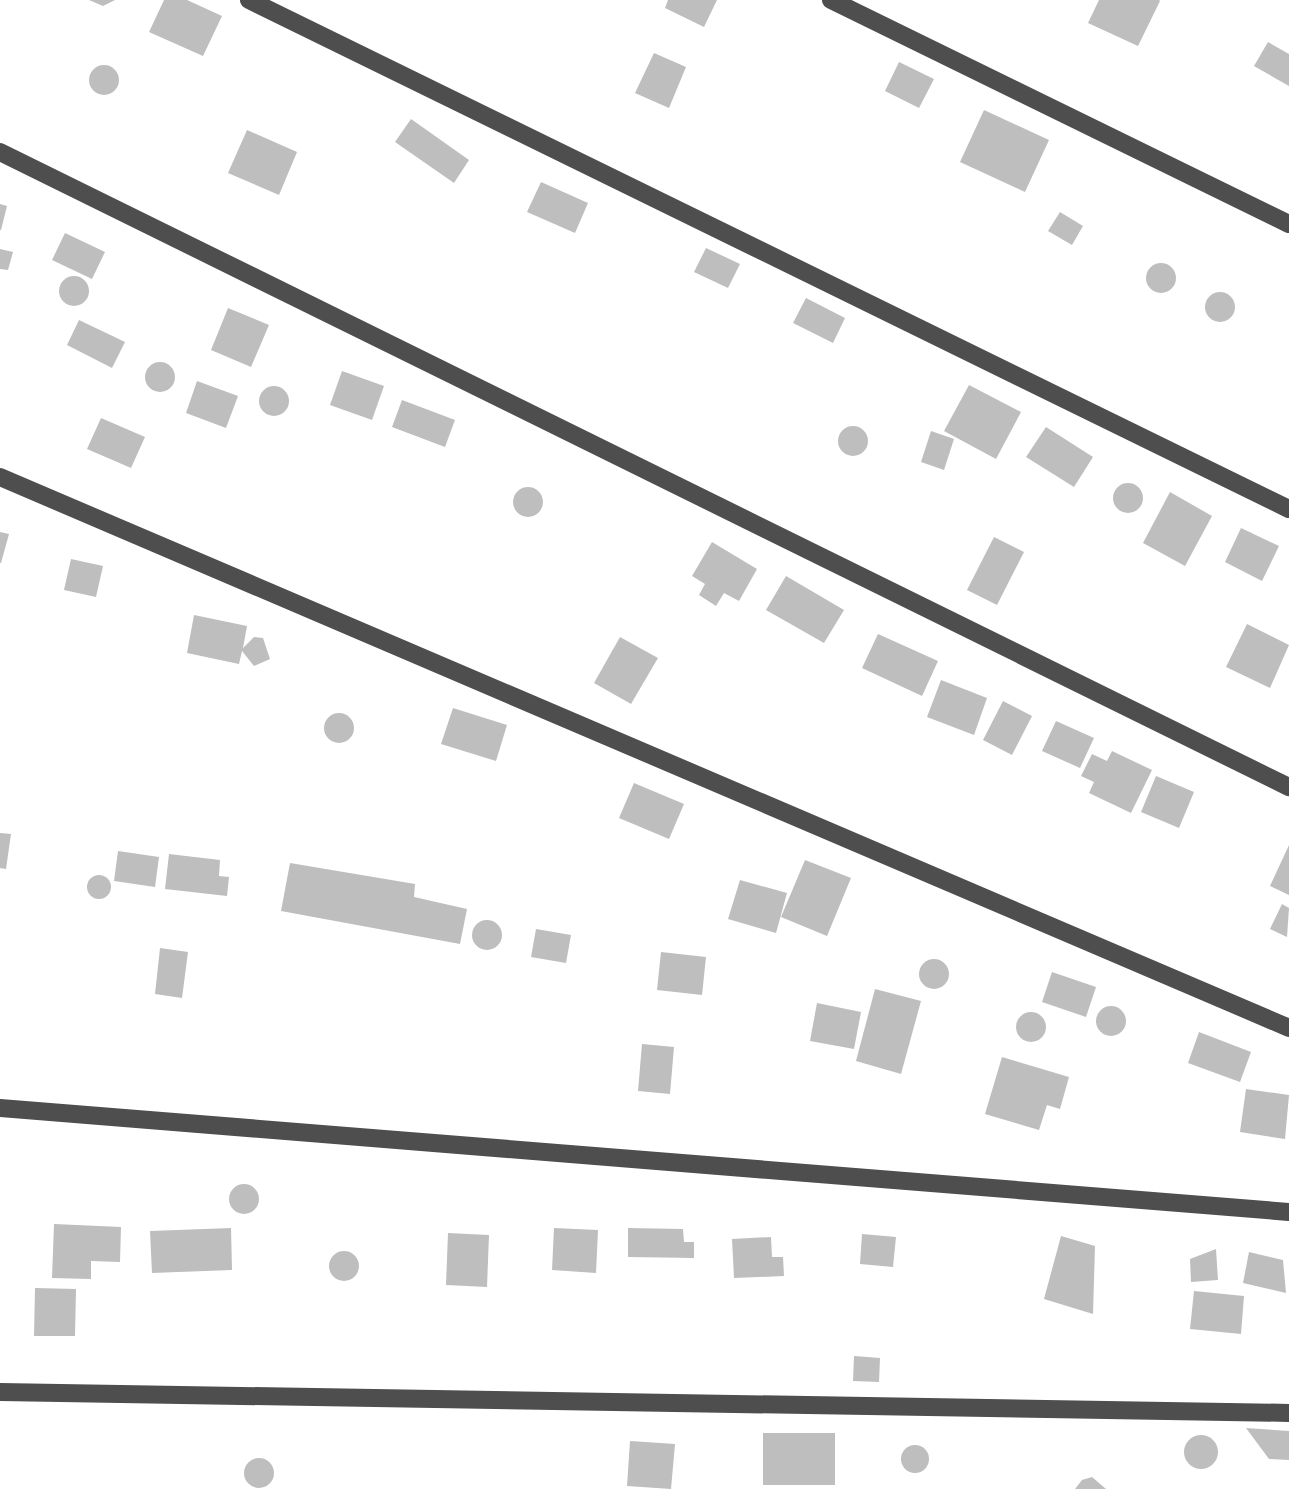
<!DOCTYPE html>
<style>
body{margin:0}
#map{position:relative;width:1289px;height:1489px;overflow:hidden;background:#fff;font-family:Lato,sans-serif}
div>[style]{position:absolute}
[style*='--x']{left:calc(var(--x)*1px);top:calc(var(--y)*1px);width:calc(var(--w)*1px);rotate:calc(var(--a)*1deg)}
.building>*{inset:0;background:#bebebe}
.round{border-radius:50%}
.minor>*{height:18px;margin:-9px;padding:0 9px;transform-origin:9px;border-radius:9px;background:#4e4e4e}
span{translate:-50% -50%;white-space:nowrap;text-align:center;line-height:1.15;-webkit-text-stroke:5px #fff;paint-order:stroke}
</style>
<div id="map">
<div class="building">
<i style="clip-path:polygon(89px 0,115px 0,103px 6px)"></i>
<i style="clip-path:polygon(164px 0,187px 0,222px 16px,203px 56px,149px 32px)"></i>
<i style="clip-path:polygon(668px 0,717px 0,704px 27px,665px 8px)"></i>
<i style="clip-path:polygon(1099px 0,1159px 0,1160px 1px,1138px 46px,1088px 23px)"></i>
<i style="clip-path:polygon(1268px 42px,1289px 54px,1289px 86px,1254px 66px)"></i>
<i style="clip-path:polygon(654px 53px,686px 67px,669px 108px,635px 93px)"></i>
<i style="clip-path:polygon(899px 62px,934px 79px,919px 108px,885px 91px)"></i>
<i class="round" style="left:89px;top:65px;width:30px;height:30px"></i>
<i style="clip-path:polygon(984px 110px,1049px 140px,1025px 192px,960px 162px)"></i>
<i style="clip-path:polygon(411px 119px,469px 160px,454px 183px,395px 142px)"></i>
<i style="clip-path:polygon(247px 130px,297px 152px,279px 195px,228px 173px)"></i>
<i style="clip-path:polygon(541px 182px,588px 203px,575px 233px,527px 212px)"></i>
<i style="clip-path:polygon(0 204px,7px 206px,1px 230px,0 230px)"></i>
<i style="clip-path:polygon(1060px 212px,1083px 226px,1072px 245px,1048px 231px)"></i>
<i style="clip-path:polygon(65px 233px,105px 252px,92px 279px,52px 260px)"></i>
<i style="clip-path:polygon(706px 248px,740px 264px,728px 288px,694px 272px)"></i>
<i style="clip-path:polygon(0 249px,13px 252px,8px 270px,0 269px)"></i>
<i class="round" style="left:1146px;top:263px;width:30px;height:30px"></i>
<i class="round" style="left:59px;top:276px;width:30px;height:30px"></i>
<i class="round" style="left:1205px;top:292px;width:30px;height:30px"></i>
<i style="clip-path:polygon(806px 298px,845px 318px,833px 343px,793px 323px)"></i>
<i style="clip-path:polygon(228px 308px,269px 325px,251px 367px,211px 350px)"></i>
<i style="clip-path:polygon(79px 320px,125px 342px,112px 368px,67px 345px)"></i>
<i class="round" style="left:145px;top:362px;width:30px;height:30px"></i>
<i style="clip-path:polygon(342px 371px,384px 386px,372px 420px,330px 405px)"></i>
<i style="clip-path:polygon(197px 381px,238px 396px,226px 428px,186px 413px)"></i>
<i style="clip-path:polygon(969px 385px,1021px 412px,996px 459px,944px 431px)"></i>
<i class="round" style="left:259px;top:386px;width:30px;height:30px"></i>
<i style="clip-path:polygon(402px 400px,455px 420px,445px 447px,392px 427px)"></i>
<i style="clip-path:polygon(101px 418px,145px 437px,131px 468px,87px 449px)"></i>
<i class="round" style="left:838px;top:426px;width:30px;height:30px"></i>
<i style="clip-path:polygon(1046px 427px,1093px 457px,1074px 487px,1026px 457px)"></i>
<i style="clip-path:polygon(931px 431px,954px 439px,944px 470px,921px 462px)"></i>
<i class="round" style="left:1113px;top:483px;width:30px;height:30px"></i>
<i class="round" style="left:513px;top:487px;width:30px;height:30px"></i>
<i style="clip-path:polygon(1170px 492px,1212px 516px,1185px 566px,1143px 543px)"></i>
<i style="clip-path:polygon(1241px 528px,1279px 546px,1262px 581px,1225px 562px)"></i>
<i style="clip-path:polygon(0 532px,9px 534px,1px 563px,0 563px)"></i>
<i style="clip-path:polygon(994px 537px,1024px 552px,997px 605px,967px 590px)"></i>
<i style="clip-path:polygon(712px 542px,757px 569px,739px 601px,724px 593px,716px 606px,699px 595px,705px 584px,692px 576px)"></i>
<i style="clip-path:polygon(71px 559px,103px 566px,96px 597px,64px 590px)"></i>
<i style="clip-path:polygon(786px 576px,844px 610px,824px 643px,766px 610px)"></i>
<i style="clip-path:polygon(194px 615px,247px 626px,243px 648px,254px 637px,263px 638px,270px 659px,254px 666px,242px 651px,239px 664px,187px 653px)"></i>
<i style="clip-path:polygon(1247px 624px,1289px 645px,1270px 688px,1226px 667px)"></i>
<i style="clip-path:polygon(878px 634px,938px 661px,922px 696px,862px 668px)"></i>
<i style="clip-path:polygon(620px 637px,658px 658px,631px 704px,594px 683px)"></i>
<i style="clip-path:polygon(941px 680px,987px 698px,974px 735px,927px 717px)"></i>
<i style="clip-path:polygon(1003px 701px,1032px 716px,1012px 755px,983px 740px)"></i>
<i style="clip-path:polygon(453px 708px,507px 725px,496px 761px,441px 744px)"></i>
<i class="round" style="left:324px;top:713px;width:30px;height:30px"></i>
<i style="clip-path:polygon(1056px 721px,1094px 738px,1080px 768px,1042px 751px)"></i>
<i style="clip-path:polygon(1112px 751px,1152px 770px,1131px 813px,1089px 793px,1094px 782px,1081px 776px,1092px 754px,1107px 761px)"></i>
<i style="clip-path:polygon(1156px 776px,1194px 792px,1179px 828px,1141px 812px)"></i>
<i style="clip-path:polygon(634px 783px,684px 804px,669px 839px,619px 818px)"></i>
<i style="clip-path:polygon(0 833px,11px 834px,6px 869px,0 868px)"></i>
<i style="clip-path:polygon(1289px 845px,1289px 895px,1270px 886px)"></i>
<i style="clip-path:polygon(118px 851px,159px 857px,155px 887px,114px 881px)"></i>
<i style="clip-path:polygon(169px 854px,220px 860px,219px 876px,229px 877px,227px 896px,165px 889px)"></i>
<i style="clip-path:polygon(805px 860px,851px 878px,827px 936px,781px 917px)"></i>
<i style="clip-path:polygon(290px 863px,415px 884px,414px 897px,467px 909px,460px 944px,281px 911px)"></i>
<i class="round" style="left:87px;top:875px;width:24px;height:24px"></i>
<i style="clip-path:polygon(740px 880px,787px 893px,776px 933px,728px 919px)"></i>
<i style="clip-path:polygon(1282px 904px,1289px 908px,1287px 937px,1270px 929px)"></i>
<i class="round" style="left:472px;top:920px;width:30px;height:30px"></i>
<i style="clip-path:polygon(536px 929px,571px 935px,566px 963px,531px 957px)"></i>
<i style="clip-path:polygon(160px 948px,188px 952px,182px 998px,155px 994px)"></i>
<i style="clip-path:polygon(661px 952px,706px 957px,702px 995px,657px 990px)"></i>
<i class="round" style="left:919px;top:959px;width:30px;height:30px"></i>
<i style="clip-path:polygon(1052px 972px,1096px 987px,1086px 1017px,1042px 1002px)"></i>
<i style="clip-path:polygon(875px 989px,921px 1001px,901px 1074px,856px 1061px)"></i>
<i style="clip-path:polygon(817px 1003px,861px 1012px,854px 1049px,810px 1041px)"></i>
<i class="round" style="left:1096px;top:1006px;width:30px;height:30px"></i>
<i class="round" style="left:1016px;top:1012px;width:30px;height:30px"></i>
<i style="clip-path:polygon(1199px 1032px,1251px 1052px,1240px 1082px,1188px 1063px)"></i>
<i style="clip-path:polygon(642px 1044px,674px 1047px,670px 1094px,638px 1091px)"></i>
<i style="clip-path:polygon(1002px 1057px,1069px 1077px,1060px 1109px,1047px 1105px,1039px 1130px,985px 1114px)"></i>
<i style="clip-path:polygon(1246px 1089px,1289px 1095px,1285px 1139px,1240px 1132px)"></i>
<i class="round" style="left:229px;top:1184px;width:30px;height:30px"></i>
<i style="clip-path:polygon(54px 1224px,121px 1227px,120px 1262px,91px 1261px,91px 1279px,52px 1278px)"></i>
<i style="clip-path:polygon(231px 1228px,232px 1270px,152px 1273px,150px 1231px)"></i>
<i style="clip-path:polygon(554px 1228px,598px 1230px,596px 1273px,552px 1270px)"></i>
<i style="clip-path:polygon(628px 1228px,683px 1229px,684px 1242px,694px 1242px,694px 1258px,628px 1257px)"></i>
<i style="clip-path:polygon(448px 1233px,489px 1235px,487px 1287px,446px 1285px)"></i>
<i style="clip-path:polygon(862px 1234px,896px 1237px,893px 1267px,860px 1264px)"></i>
<i style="clip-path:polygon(1061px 1236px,1095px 1246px,1093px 1314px,1044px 1299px)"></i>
<i style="clip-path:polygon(771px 1237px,772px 1257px,783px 1257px,784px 1276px,734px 1278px,732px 1239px)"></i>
<i style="clip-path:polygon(1216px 1249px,1218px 1280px,1191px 1282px,1190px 1259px)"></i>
<i class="round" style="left:329px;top:1251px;width:30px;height:30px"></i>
<i style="clip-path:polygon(1249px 1252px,1283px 1260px,1286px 1293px,1243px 1283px)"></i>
<i style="clip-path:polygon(35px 1288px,76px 1289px,75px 1336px,34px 1336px)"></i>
<i style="clip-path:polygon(1194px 1291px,1244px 1296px,1241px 1334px,1190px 1329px)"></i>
<i style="clip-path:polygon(854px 1356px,880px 1358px,879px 1382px,853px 1381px)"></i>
<i style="clip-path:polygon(1246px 1428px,1289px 1431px,1289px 1460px,1269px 1459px)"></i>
<i style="clip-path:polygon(763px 1433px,835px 1433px,835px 1485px,763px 1485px)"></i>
<i class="round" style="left:1184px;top:1435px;width:34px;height:34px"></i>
<i style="clip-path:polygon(630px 1441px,675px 1444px,671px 1489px,627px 1486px)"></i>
<i class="round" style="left:901px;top:1445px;width:28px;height:28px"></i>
<i class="round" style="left:244px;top:1458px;width:30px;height:30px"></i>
<i style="clip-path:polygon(1092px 1477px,1106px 1489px,1075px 1489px,1082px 1480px)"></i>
</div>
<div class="minor">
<i style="--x:249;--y:0;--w:1158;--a:26.08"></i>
<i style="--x:831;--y:0;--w:510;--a:26.06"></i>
<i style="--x:0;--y:152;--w:1437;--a:26.23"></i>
<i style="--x:0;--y:477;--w:1402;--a:23.14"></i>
<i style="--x:0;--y:1108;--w:1293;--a:4.61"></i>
<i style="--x:0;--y:1392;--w:1289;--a:0.93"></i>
</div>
</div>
